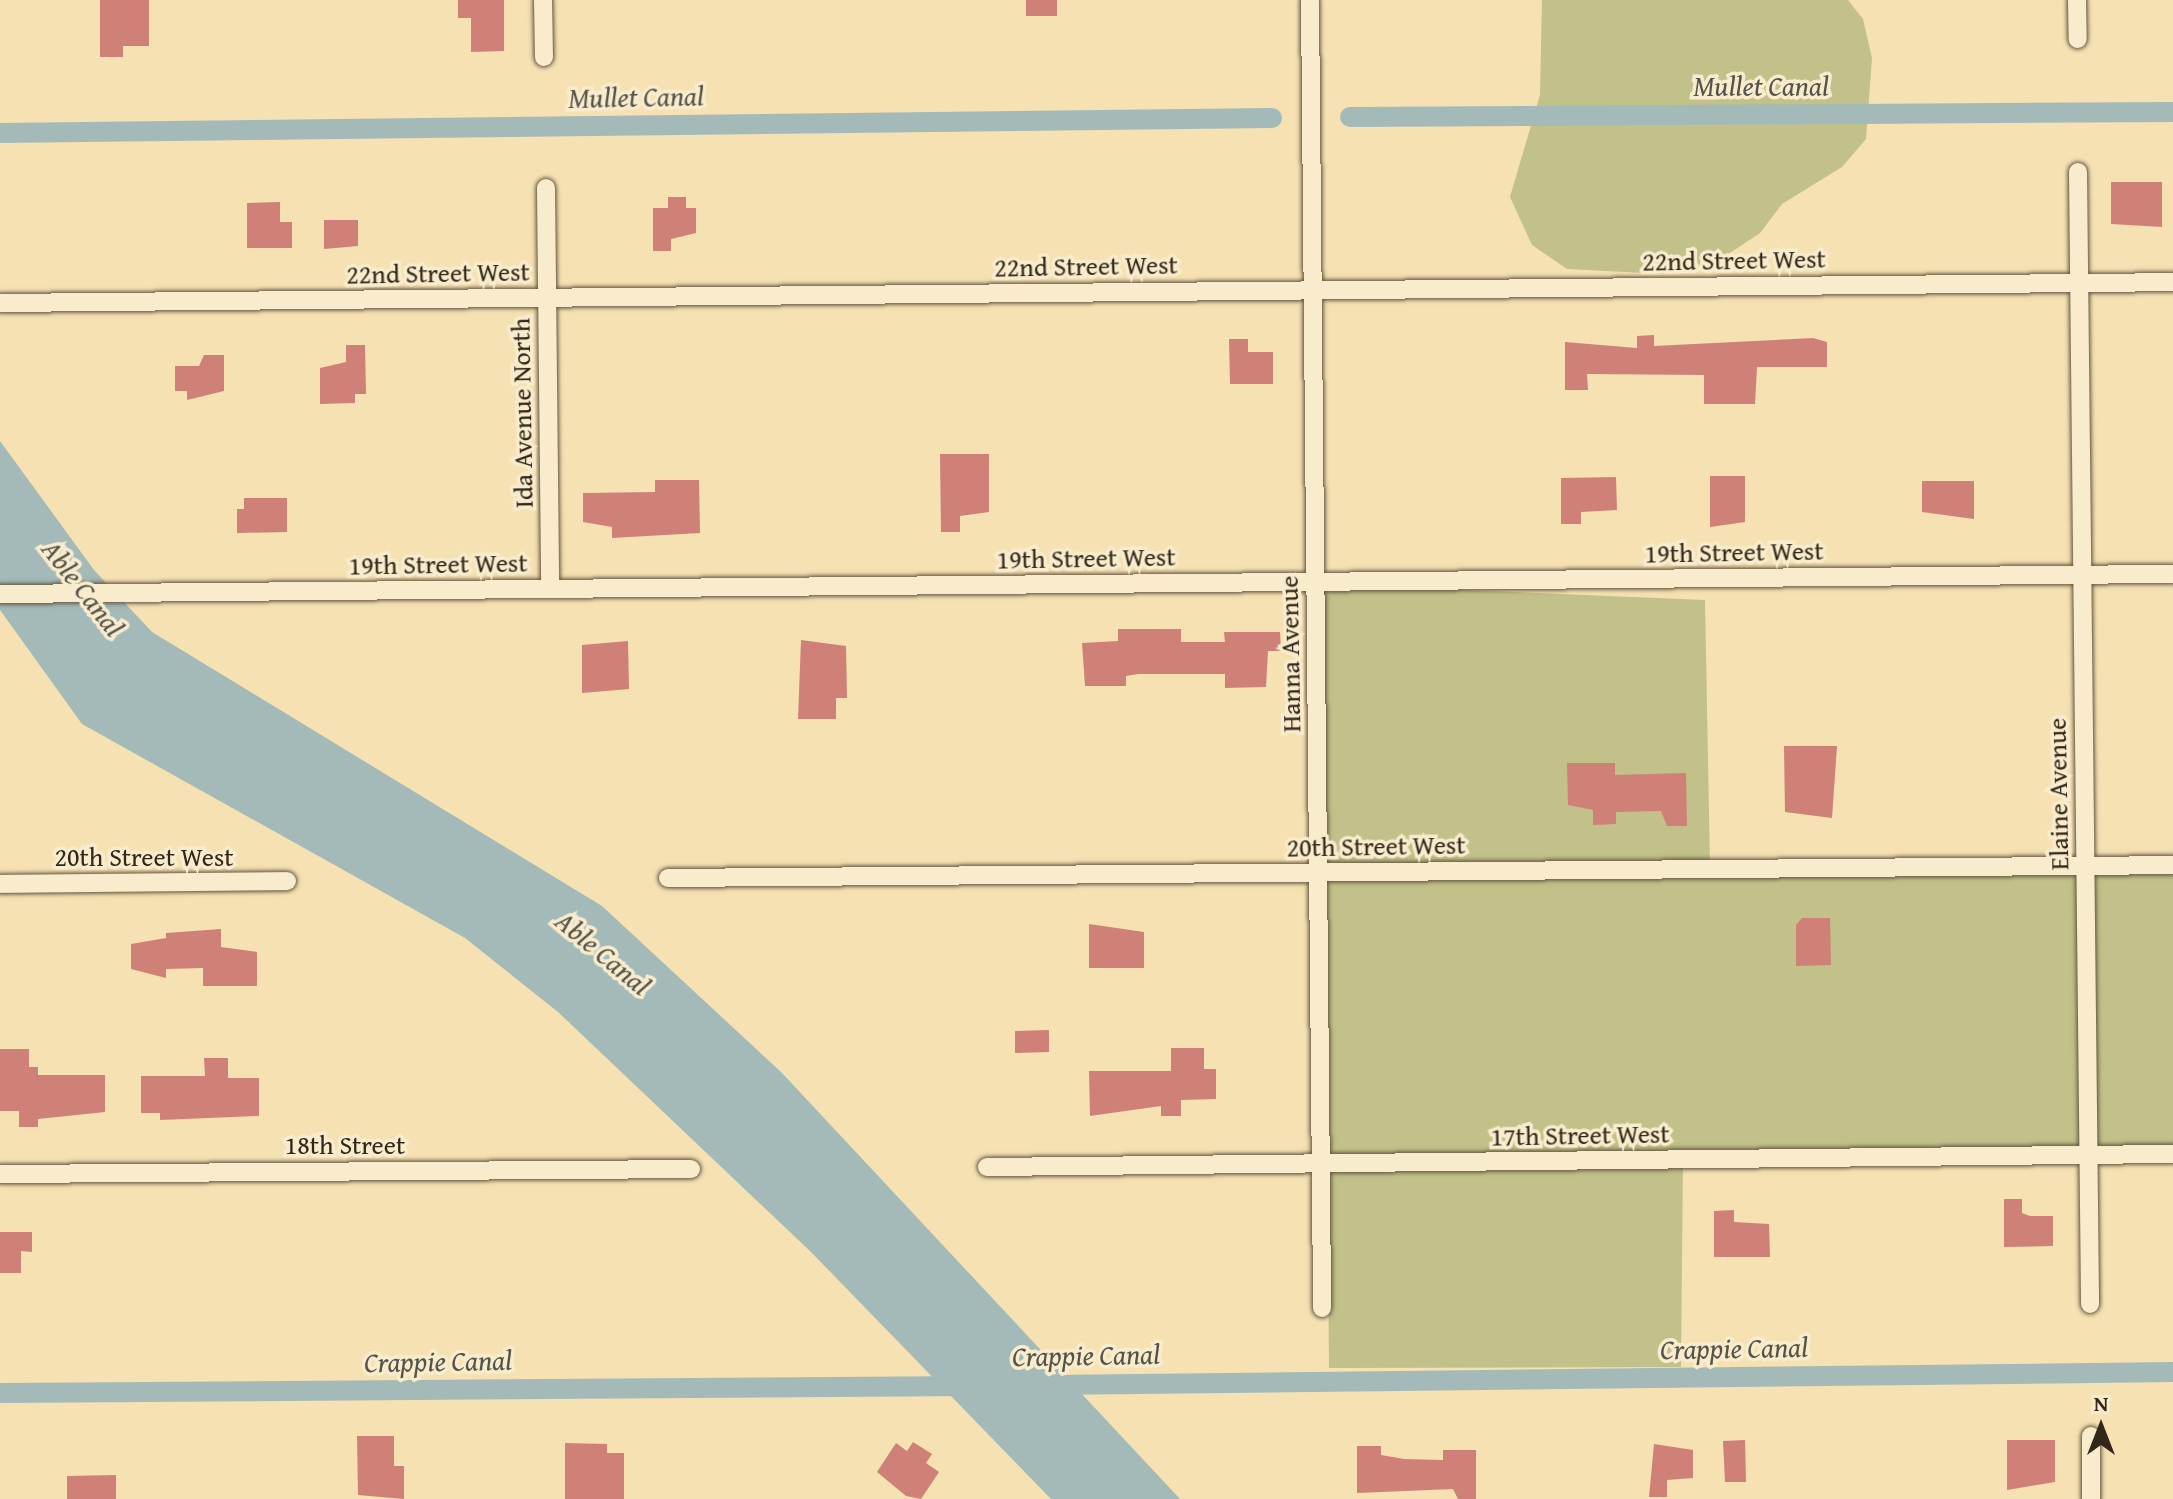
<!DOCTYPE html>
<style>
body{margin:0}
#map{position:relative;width:2173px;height:1499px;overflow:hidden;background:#f5e1b2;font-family:"Gentium Book Plus",serif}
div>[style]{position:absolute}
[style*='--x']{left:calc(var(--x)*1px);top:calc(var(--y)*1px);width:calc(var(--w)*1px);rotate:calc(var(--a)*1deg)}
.green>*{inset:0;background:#c1c189}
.water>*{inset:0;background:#a3bab9}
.canal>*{height:20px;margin:-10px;padding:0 10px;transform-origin:10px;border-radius:10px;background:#a3bab9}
.building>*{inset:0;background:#cf8077}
.roads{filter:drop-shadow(0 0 2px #63563f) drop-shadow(0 0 2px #63563f)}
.street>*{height:18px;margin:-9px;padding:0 9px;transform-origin:9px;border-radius:9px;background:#f8eccd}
span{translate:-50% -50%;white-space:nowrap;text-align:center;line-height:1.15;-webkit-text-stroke:7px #f8eccd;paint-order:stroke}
.street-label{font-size:26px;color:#322719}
.water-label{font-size:28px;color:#545349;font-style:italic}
.north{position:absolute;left:2061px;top:1387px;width:80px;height:80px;-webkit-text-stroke:6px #f8eccd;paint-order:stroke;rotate:0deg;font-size:22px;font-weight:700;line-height:32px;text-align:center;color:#322719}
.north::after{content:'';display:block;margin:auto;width:28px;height:36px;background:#322719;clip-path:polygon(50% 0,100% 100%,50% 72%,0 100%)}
</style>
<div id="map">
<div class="green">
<i style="clip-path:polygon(1542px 0,1848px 0,1863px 19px,1872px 58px,1866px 139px,1842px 167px,1782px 204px,1760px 233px,1715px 263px,1665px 274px,1567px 269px,1532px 245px,1510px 197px,1540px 95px)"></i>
<i style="clip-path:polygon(1322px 584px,1705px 600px,1710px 866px,2173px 872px,2173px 1159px,1683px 1158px,1681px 1367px,1329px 1368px)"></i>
</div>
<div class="water">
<i style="clip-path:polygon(0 441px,94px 570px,152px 632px,602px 906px,782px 1073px,1180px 1499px,1051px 1499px,811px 1252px,558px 1012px,465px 938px,82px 724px,0 610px)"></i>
</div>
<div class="canal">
<i style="--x:1350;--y:117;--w:823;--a:-0.35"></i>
<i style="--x:0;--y:133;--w:1272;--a:-0.68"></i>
<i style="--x:1048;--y:1385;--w:1125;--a:-0.66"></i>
<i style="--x:0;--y:1393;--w:972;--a:-0.41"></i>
</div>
<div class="building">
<i style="clip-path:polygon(100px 0,149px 0,149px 46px,123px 46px,123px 57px,100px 57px)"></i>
<i style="clip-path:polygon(458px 0,504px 0,504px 51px,471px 52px,471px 18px,458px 18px)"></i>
<i style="clip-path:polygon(1026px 0,1057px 0,1057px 16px,1026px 16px)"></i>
<i style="clip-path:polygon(2111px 182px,2162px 182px,2162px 227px,2111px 224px)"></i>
<i style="clip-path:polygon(668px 197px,686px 197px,686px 208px,696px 208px,696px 233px,671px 239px,671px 251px,653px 251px,653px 208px,668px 208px)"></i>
<i style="clip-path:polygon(280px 202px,280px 222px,292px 222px,292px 248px,247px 248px,247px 203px)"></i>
<i style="clip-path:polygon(324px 220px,358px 220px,358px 246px,324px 249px)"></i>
<i style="clip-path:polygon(1654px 335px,1654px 346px,1813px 338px,1827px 342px,1827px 367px,1757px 367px,1755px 404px,1704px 404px,1704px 375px,1587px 374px,1588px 390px,1565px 390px,1565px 342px,1637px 348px,1637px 336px)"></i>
<i style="clip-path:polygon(1229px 339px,1248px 339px,1248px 352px,1273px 352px,1273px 384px,1230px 384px)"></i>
<i style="clip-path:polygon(346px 345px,365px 345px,366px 394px,355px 394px,355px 403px,320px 404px,320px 368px,346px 362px)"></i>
<i style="clip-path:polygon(204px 355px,224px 355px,224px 391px,187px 400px,187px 391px,175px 391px,175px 366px,199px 366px)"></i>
<i style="clip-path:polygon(940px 454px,989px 454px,989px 512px,960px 516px,960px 532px,941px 532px)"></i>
<i style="clip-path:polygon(1710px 476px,1745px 476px,1745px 522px,1710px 527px)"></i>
<i style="clip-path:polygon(1616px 477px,1617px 510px,1581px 512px,1581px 524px,1561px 524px,1561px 478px)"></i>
<i style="clip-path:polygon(655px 480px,699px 480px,700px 533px,612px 538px,612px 527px,583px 522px,583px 493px,655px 492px)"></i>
<i style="clip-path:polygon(1922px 481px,1974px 481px,1974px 519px,1922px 512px)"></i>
<i style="clip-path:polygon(244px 498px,287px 498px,287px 532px,237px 533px,237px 509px,244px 509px)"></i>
<i style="clip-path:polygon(1118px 629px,1181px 629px,1181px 642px,1225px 642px,1224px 632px,1280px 632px,1281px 651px,1268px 651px,1266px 687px,1225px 688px,1225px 674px,1138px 674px,1126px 676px,1126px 686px,1085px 686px,1082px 643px,1118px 641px)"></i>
<i style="clip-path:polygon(801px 640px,846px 646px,847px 698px,836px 698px,836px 719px,798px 719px)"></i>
<i style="clip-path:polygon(628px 641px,629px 689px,582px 693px,582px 645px)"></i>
<i style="clip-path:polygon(1784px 746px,1837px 746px,1832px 818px,1785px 812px)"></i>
<i style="clip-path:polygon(1567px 763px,1615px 763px,1615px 775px,1686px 773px,1687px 826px,1667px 826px,1661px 811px,1616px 812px,1616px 824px,1593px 825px,1593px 810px,1568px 805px)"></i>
<i style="clip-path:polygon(1802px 918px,1830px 918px,1831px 965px,1796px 966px,1796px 925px)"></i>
<i style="clip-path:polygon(1089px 924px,1144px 932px,1144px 968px,1089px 968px)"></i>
<i style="clip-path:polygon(221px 929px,221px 947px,257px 952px,257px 986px,203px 986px,203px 968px,166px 969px,166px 978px,131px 969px,131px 944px,166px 938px,166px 933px)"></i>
<i style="clip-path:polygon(1049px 1030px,1049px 1052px,1015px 1053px,1015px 1031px)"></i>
<i style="clip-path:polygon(1171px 1048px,1204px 1048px,1204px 1069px,1216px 1069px,1216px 1099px,1181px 1100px,1181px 1116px,1161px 1116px,1161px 1106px,1090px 1116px,1089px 1071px,1171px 1071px)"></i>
<i style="clip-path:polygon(0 1049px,29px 1049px,29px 1067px,38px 1067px,38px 1075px,105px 1075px,105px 1112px,38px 1119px,38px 1127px,19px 1127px,19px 1111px,0 1111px)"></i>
<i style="clip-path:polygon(204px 1058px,228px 1058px,228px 1078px,259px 1078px,259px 1116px,160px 1120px,160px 1113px,141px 1113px,141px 1076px,205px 1076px)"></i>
<i style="clip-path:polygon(2004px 1199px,2022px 1199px,2022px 1213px,2030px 1216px,2053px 1216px,2053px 1246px,2004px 1247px)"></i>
<i style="clip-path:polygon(1734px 1210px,1734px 1222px,1769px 1224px,1770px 1257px,1714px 1257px,1714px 1211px)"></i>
<i style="clip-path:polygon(0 1232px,32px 1232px,32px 1252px,21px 1251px,21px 1273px,0 1273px)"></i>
<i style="clip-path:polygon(357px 1436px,394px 1436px,394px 1466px,404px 1466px,404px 1499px,358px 1495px)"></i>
<i style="clip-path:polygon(1745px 1440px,1746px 1482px,1725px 1482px,1723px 1441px)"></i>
<i style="clip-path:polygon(2007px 1440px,2055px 1440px,2055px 1482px,2007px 1490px)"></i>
<i style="clip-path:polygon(913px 1442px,932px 1454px,926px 1463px,939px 1472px,921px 1499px,906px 1496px,877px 1472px,896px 1443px,907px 1451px)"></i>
<i style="clip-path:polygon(565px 1443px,607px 1444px,607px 1453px,624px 1453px,624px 1499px,565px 1499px)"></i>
<i style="clip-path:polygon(1654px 1444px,1693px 1450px,1693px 1478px,1667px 1480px,1667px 1497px,1649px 1497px)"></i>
<i style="clip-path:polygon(1357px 1446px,1381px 1446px,1381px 1455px,1404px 1459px,1443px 1460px,1443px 1450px,1476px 1450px,1476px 1499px,1458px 1499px,1453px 1489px,1357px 1493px)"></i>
<i style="clip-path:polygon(116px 1475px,116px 1499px,67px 1499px,67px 1476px)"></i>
</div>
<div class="roads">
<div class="street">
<i style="--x:543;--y:0;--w:57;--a:89"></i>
<i style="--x:1310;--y:0;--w:1308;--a:89.47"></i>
<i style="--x:2077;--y:0;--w:39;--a:89"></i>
<i style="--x:2078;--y:172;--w:1132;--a:89.39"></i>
<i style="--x:546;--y:188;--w:401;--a:89.4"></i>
<i style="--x:0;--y:303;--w:2173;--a:-0.55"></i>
<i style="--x:0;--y:594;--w:2173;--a:-0.53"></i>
<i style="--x:668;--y:878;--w:1505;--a:-0.49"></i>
<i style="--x:0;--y:884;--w:287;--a:-0.6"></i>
<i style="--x:987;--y:1167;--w:1186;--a:-0.63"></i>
<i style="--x:0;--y:1174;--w:691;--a:-0.41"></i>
<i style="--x:2091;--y:1436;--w:63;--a:90"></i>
</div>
</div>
<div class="street-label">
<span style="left:1734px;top:260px;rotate:-1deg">22nd Street West</span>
<span style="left:1086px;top:266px;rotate:-1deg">22nd Street West</span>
<span style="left:438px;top:273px;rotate:-1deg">22nd Street West</span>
<span style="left:522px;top:413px;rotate:-91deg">Ida Avenue North</span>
<span style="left:1734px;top:552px;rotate:-1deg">19th Street West</span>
<span style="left:1086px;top:558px;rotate:-1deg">19th Street West</span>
<span style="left:438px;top:564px;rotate:-1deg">19th Street West</span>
<span style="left:1290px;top:654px;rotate:-91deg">Hanna Avenue</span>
<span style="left:2058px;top:794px;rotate:-91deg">Elaine Avenue</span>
<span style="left:1376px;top:846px;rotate:-1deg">20th Street West</span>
<span style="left:144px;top:857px">20th Street West</span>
<span style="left:1580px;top:1135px;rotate:-1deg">17th Street West</span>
<span style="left:345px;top:1145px">18th Street</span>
</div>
<div class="water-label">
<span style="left:1761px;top:86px">Mullet Canal</span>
<span style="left:636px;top:97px;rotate:-1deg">Mullet Canal</span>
<span style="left:83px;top:588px;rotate:52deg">Able Canal</span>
<span style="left:603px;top:953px;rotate:40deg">Able Canal</span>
<span style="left:1734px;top:1348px;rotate:-1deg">Crappie Canal</span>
<span style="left:1086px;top:1355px;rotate:-1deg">Crappie Canal</span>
<span style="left:438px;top:1361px;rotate:-1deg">Crappie Canal</span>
</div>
<div class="north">N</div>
</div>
